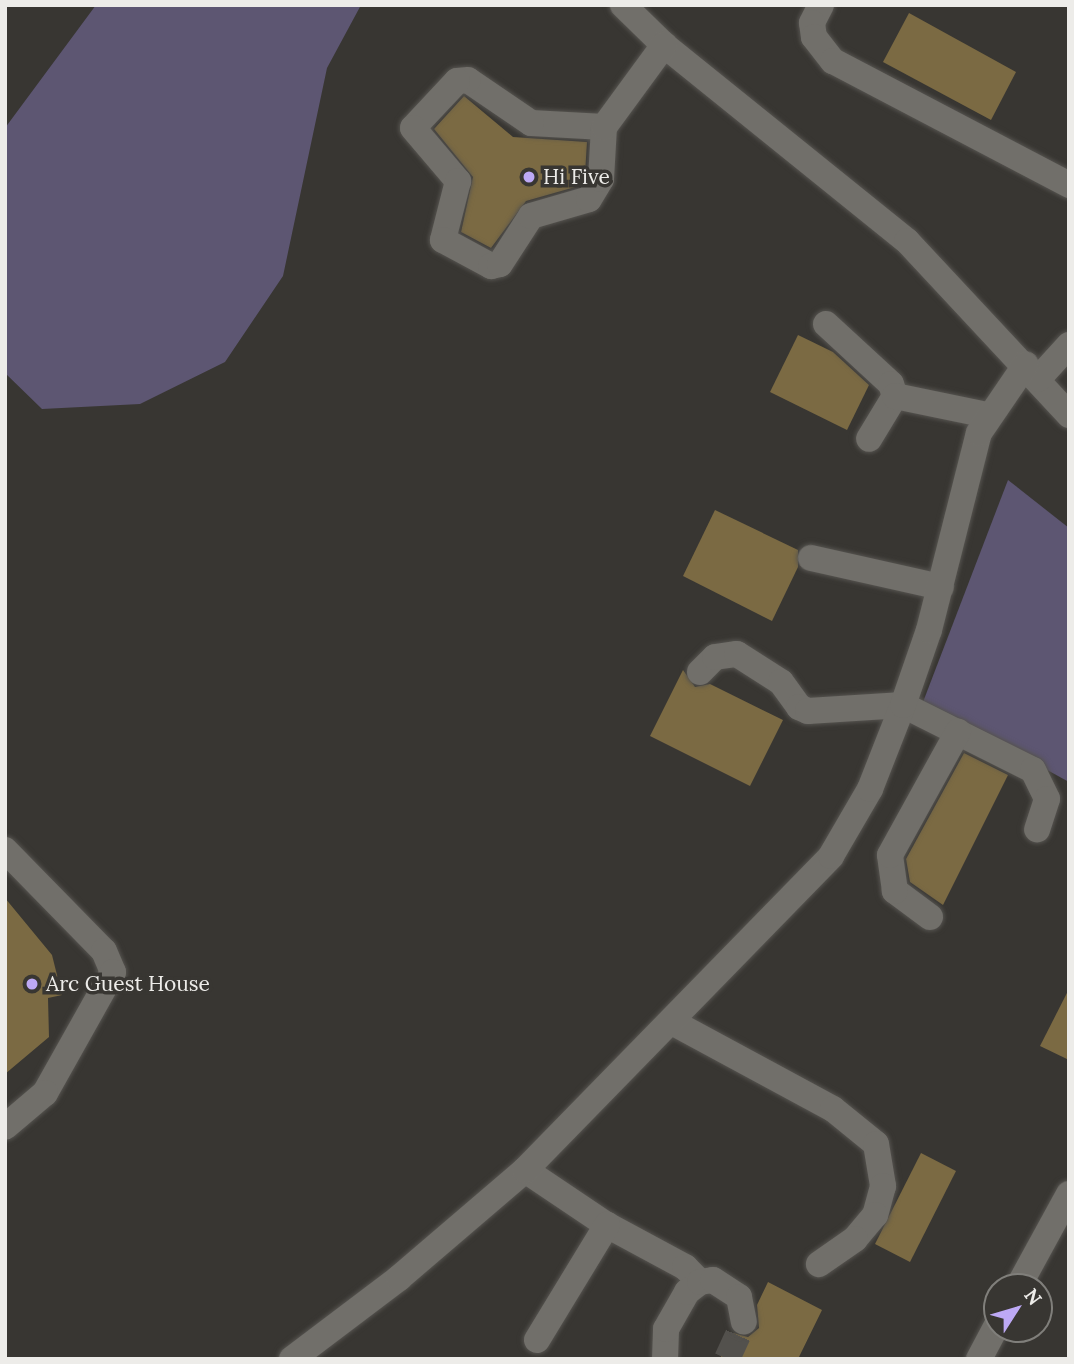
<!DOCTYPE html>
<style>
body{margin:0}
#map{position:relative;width:1074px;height:1364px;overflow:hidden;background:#383632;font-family:Lora,serif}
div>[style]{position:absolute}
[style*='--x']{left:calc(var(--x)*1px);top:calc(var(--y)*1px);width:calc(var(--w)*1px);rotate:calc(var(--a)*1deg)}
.green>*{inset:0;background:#5d5672}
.building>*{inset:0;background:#7b6a43}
.street-tunnel>*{height:26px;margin-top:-13px;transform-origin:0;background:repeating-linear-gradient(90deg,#53514d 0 26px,transparent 0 39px)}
.roads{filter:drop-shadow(0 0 2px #55534f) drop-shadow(0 0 2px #55534f)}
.street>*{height:26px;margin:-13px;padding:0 13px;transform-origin:13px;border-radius:13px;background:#716f6a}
.dots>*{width:19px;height:19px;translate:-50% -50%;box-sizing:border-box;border:4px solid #383632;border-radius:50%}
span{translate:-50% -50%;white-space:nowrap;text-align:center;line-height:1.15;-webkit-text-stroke:7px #383632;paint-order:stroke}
.poi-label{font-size:21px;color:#edece9}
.left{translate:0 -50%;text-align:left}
.frame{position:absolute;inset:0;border:7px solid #edece9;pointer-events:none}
.north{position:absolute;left:983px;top:1273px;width:70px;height:70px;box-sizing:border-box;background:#383632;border:2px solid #807f7b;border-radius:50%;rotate:53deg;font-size:19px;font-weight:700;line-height:28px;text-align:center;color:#edece9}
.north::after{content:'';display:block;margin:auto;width:24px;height:32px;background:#bda9f5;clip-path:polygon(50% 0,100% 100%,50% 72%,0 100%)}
</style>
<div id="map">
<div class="green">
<i style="clip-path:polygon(96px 5px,361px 5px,327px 68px,283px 276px,225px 362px,140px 404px,42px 409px,5px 373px,5px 128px)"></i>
<i style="clip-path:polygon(1008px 480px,1069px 528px,1069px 782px,923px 702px)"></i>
</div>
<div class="building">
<i style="clip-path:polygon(909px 13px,1016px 72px,991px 120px,883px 62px)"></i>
<i style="clip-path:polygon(464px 96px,513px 137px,587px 142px,585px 174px,579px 186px,526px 201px,491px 248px,461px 232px,473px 177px,434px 129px)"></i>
<i style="clip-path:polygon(798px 335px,833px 352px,869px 385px,847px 430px,770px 392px)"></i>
<i style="clip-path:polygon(715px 510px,798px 550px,798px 567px,772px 621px,683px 576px)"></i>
<i style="clip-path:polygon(683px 670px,695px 687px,710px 684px,783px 720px,750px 786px,650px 736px)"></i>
<i style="clip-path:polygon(964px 753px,1008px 775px,943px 905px,910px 882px,906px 859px)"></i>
<i style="clip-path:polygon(5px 898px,52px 955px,62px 995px,48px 998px,49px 1037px,5px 1074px)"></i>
<i style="clip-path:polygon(1069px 989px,1069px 1060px,1040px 1046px)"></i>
<i style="clip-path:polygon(921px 1153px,956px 1171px,910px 1262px,875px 1244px)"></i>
<i style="clip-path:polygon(768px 1282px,822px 1310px,798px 1359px,720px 1359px,733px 1333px,748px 1337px,759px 1328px,757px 1305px)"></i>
</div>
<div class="street-tunnel">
<i style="--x:727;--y:1359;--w:41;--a:-65.3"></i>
</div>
<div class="roads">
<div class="street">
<i style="--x:623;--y:5;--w:57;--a:44.3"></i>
<i style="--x:664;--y:45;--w:312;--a:38.9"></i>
<i style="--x:907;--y:241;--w:238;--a:47"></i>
<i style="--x:821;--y:5;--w:20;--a:117"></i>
<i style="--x:812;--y:23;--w:14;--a:82"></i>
<i style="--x:814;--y:37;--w:31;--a:52"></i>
<i style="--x:833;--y:61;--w:267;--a:27.7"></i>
<i style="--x:604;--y:127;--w:73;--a:-176.9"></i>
<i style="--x:531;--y:123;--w:76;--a:-145.7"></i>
<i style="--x:468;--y:80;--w:11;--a:175"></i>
<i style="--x:457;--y:81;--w:64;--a:133.1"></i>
<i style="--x:413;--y:128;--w:70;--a:49.7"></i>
<i style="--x:458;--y:181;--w:61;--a:104.3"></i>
<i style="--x:443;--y:240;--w:55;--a:28.4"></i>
<i style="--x:491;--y:266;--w:9;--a:-13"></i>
<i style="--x:500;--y:264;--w:57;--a:-57.1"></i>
<i style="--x:531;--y:216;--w:60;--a:-16.3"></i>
<i style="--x:589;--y:199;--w:23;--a:-59"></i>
<i style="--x:601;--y:179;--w:52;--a:-86.7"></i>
<i style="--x:604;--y:127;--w:102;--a:-53.8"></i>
<i style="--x:826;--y:324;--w:88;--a:42.7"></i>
<i style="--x:891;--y:384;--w:13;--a:72"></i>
<i style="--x:895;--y:396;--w:50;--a:121.2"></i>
<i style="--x:1038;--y:379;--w:46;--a:-47.6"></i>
<i style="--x:895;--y:396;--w:94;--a:11.7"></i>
<i style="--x:811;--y:558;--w:133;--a:12.6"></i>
<i style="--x:700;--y:672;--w:21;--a:-45"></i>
<i style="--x:715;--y:657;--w:22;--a:-8"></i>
<i style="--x:737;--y:654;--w:52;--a:32.5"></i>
<i style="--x:781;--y:682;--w:31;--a:54"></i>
<i style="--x:799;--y:707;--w:10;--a:24"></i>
<i style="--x:808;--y:711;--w:95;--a:-3.6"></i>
<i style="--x:903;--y:705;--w:145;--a:26.6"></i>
<i style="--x:1033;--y:770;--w:32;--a:64"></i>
<i style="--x:1047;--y:799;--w:32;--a:108"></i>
<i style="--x:5;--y:850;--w:141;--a:45.6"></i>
<i style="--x:104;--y:951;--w:23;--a:67"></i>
<i style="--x:113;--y:972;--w:139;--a:119.3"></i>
<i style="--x:45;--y:1093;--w:52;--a:139.6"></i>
<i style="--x:930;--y:917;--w:44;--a:-143.4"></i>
<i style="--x:895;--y:891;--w:36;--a:-98"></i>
<i style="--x:890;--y:855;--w:141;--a:-61.1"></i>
<i style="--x:672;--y:1022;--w:183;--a:28.4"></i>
<i style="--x:833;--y:1109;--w:55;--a:39.1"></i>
<i style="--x:876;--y:1144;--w:43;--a:80.5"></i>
<i style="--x:883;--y:1186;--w:30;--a:105"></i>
<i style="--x:875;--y:1215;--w:31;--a:130"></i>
<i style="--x:855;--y:1239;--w:44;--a:145.2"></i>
<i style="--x:525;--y:1170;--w:99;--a:33.9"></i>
<i style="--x:607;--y:1225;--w:89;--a:28.3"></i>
<i style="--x:685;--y:1267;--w:21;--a:45"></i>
<i style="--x:1018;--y:1287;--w:106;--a:-61.3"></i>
<i style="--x:537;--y:1340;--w:135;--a:-58.7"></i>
<i style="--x:292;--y:1359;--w:134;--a:-37.1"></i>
<i style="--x:399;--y:1278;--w:166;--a:-40.6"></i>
<i style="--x:525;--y:1170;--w:438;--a:-45.7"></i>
<i style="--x:831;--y:856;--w:78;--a:-59.8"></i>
<i style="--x:870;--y:789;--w:90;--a:-68.6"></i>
<i style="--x:903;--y:705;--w:79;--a:-70.9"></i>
<i style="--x:929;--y:630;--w:203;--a:-75.8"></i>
<i style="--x:979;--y:433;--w:83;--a:-55.7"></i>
<i style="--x:665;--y:1359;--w:30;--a:-88"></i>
<i style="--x:666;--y:1329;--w:43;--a:-60.4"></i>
<i style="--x:687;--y:1292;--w:16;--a:-38"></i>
<i style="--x:700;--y:1282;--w:13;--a:-9"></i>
<i style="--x:713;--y:1280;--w:31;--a:33"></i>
<i style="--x:739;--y:1297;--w:25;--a:79"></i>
<i style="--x:979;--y:1359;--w:38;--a:-62"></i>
</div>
</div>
<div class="dots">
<i style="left:529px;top:177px;background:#bda9f5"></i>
<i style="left:32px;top:984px;background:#bda9f5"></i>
</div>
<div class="poi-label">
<span class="left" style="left:543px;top:177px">Hi Five</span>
<span class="left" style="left:46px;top:984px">Arc Guest House</span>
</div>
<div class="frame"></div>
<div class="north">N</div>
</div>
